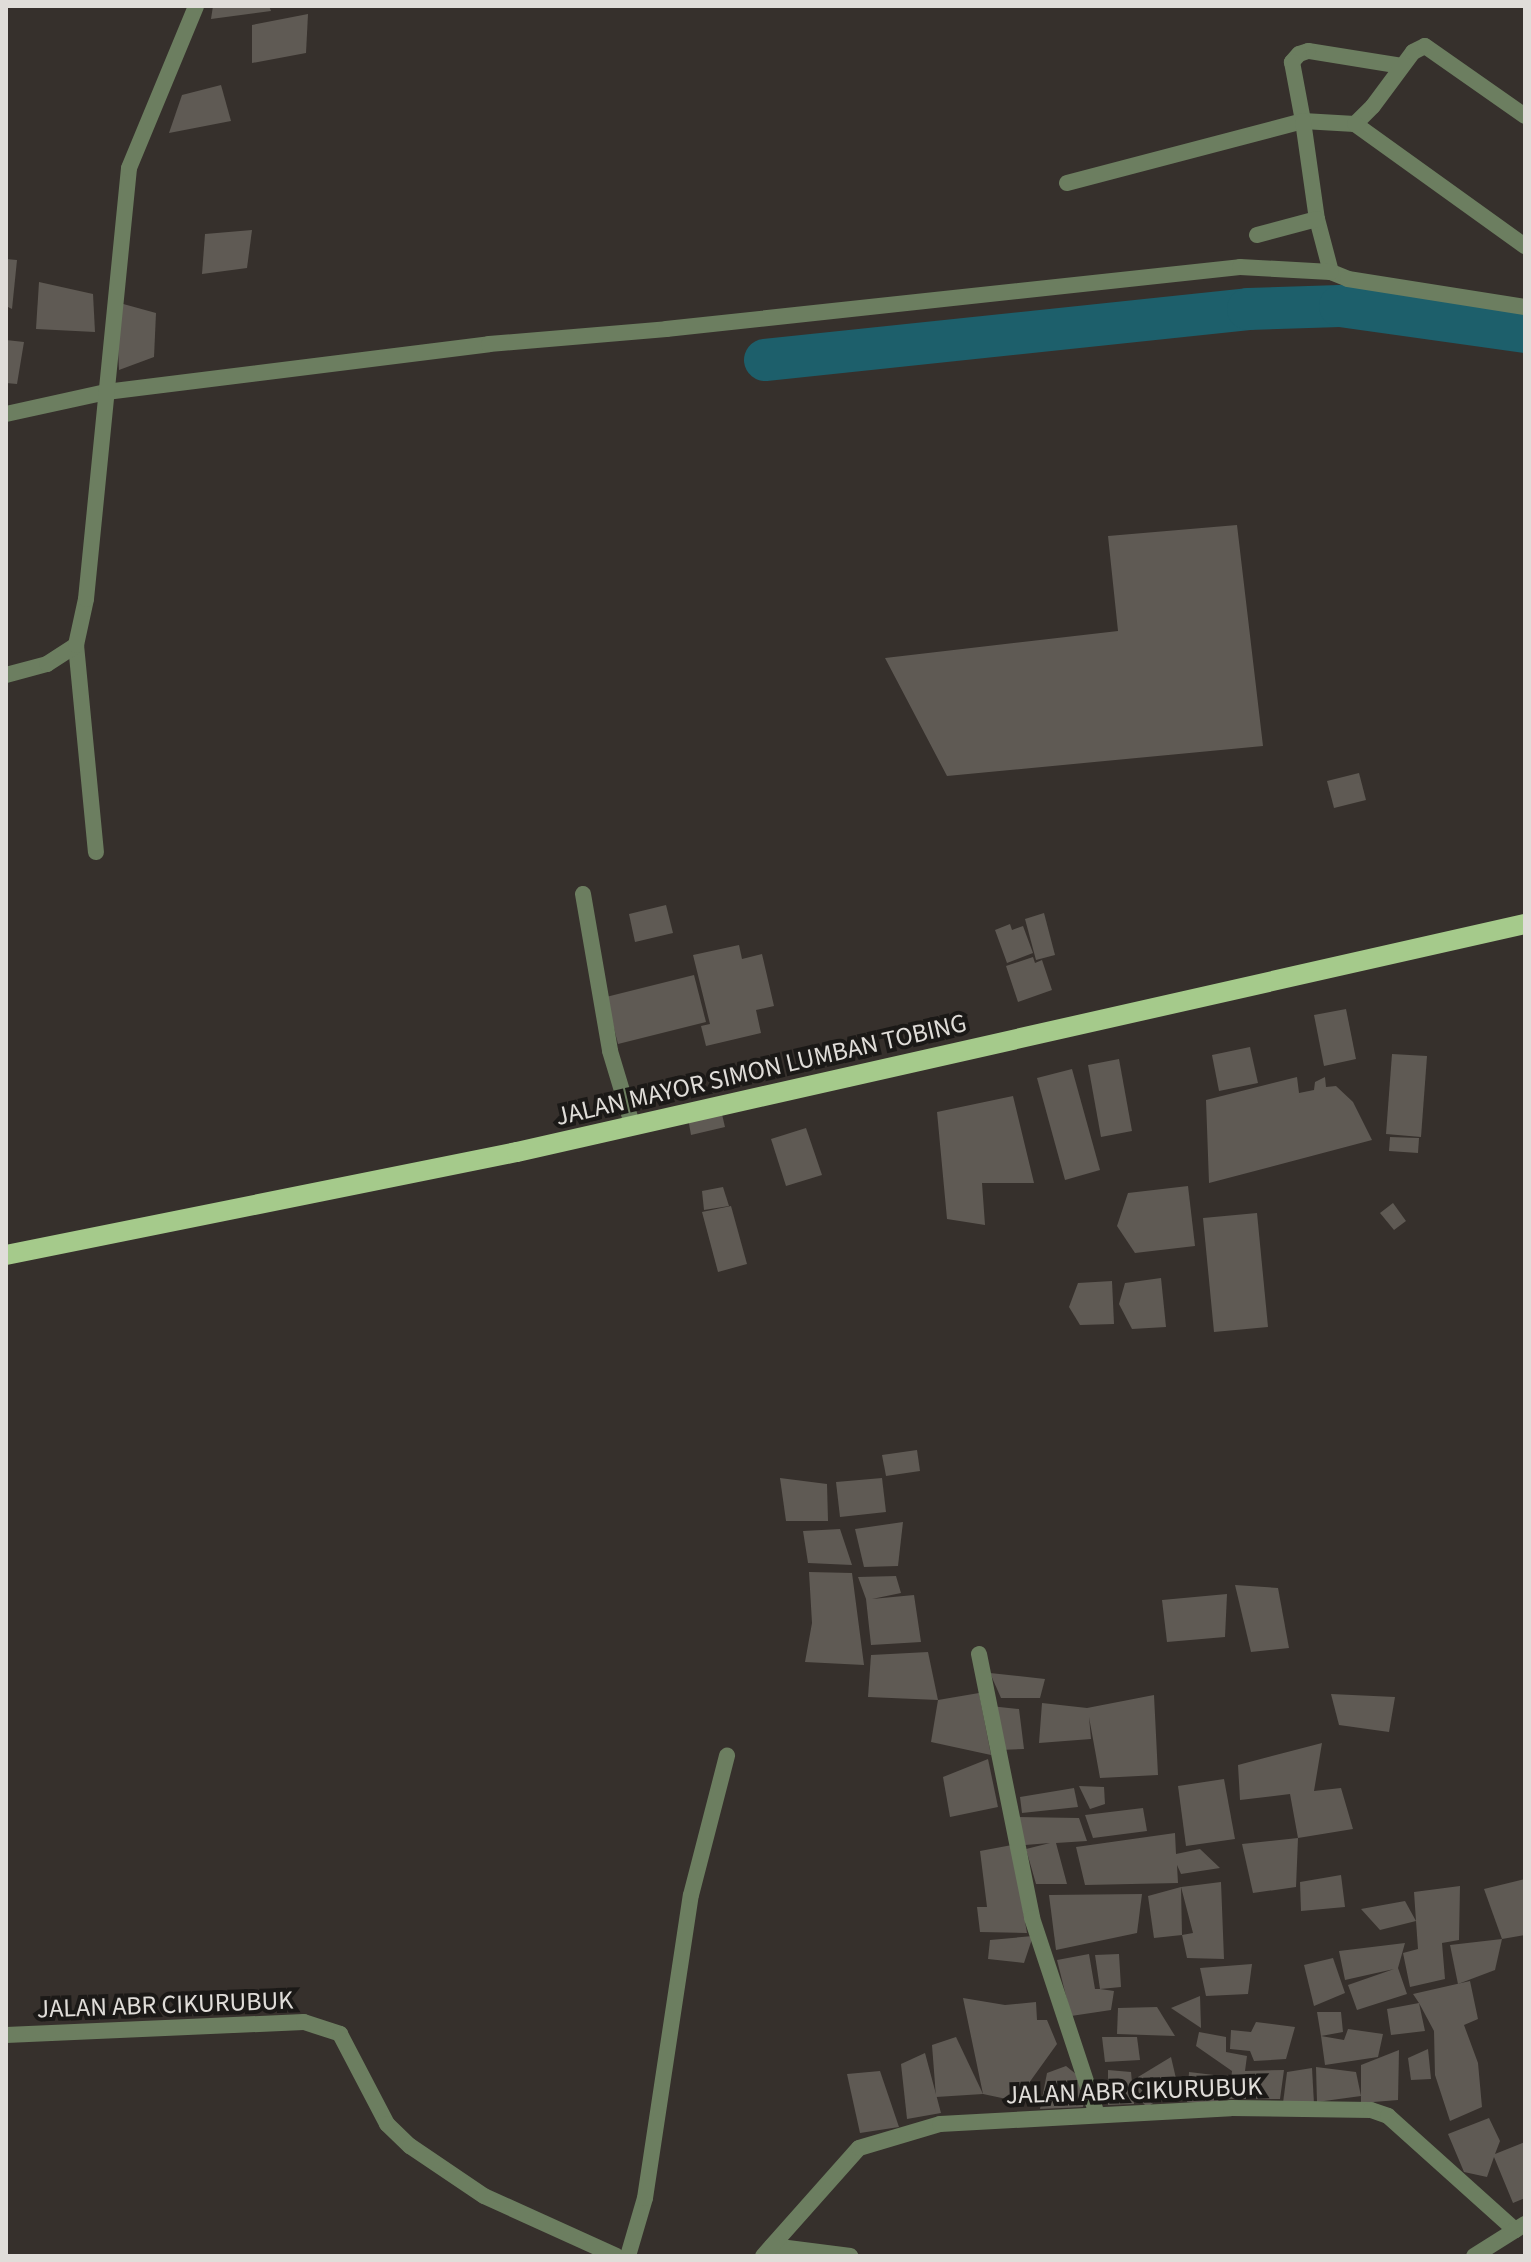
<!DOCTYPE html>
<style>
body{margin:0}
#map{position:relative;width:1531px;height:2262px;overflow:hidden;background:#36302c;font-family:"Source Sans 3",sans-serif}
div>[style]{position:absolute}
[style*='--x']{left:calc(var(--x)*1px);top:calc(var(--y)*1px);width:calc(var(--w)*1px);rotate:calc(var(--a)*1deg)}
.river>*{height:42px;margin:-21px;padding:0 21px;transform-origin:21px;border-radius:21px;background:#1d5f6b}
.building>*{inset:0;background:#5f5a54}
.minor>*{height:16px;margin:-8px;padding:0 8px;transform-origin:8px;border-radius:8px;background:#6c7e60}
.tertiary>*{height:16px;margin:-8px;padding:0 8px;transform-origin:8px;border-radius:8px;background:#6c7e60}
.primary>*{height:20px;margin:-10px;padding:0 10px;transform-origin:10px;border-radius:10px;background:#a5ca8b}
span{translate:-50% -50%;white-space:nowrap;text-align:center;line-height:1.15;-webkit-text-stroke:8px #1b1917;paint-order:stroke}
.street-label{font-size:26px;color:#e0ddd9}
.frame{position:absolute;inset:0;border:8px solid #e0ddd9;pointer-events:none}
</style>
<div id="map">
<div class="river">
<i style="--x:765;--y:360;--w:486;--a:-6"></i>
<i style="--x:1248;--y:309;--w:92;--a:-1.9"></i>
<i style="--x:1340;--y:306;--w:187;--a:8"></i>
</div>
<div class="building">
<i style="clip-path:polygon(213px 6px,269px 6px,271px 11px,211px 19px)"></i>
<i style="clip-path:polygon(308px 14px,306px 53px,252px 63px,252px 25px)"></i>
<i style="clip-path:polygon(221px 85px,231px 121px,169px 133px,182px 95px)"></i>
<i style="clip-path:polygon(252px 230px,247px 268px,202px 274px,205px 234px)"></i>
<i style="clip-path:polygon(6px 259px,17px 260px,12px 309px,6px 306px)"></i>
<i style="clip-path:polygon(39px 282px,93px 294px,95px 332px,36px 329px)"></i>
<i style="clip-path:polygon(116px 302px,156px 313px,154px 357px,119px 370px)"></i>
<i style="clip-path:polygon(6px 340px,24px 342px,17px 384px,6px 383px)"></i>
<i style="clip-path:polygon(1237px 525px,1263px 746px,947px 776px,885px 658px,1118px 631px,1108px 536px)"></i>
<i style="clip-path:polygon(1359px 773px,1366px 800px,1334px 808px,1327px 781px)"></i>
<i style="clip-path:polygon(666px 905px,673px 933px,635px 942px,629px 914px)"></i>
<i style="clip-path:polygon(1044px 913px,1055px 955px,1036px 960px,1025px 919px)"></i>
<i style="clip-path:polygon(1010px 924px,1012px 930px,1023px 926px,1033px 953px,1007px 963px,995px 930px)"></i>
<i style="clip-path:polygon(739px 945px,742px 959px,762px 954px,774px 1006px,756px 1010px,761px 1033px,706px 1046px,701px 1026px,710px 1024px,693px 955px)"></i>
<i style="clip-path:polygon(1033px 957px,1035px 963px,1042px 960px,1052px 990px,1018px 1002px,1006px 966px)"></i>
<i style="clip-path:polygon(694px 975px,706px 1022px,618px 1044px,606px 997px)"></i>
<i style="clip-path:polygon(1346px 1009px,1356px 1059px,1324px 1066px,1314px 1015px)"></i>
<i style="clip-path:polygon(1250px 1047px,1258px 1083px,1219px 1091px,1212px 1055px)"></i>
<i style="clip-path:polygon(1392px 1054px,1427px 1056px,1421px 1137px,1386px 1134px)"></i>
<i style="clip-path:polygon(1119px 1059px,1132px 1131px,1101px 1137px,1088px 1065px)"></i>
<i style="clip-path:polygon(1072px 1069px,1100px 1170px,1065px 1180px,1037px 1078px)"></i>
<i style="clip-path:polygon(1297px 1077px,1299px 1093px,1314px 1090px,1315px 1082px,1325px 1077px,1326px 1087px,1336px 1086px,1353px 1102px,1372px 1140px,1209px 1183px,1206px 1100px)"></i>
<i style="clip-path:polygon(1013px 1096px,1034px 1183px,982px 1183px,985px 1225px,947px 1219px,937px 1112px)"></i>
<i style="clip-path:polygon(721px 1110px,725px 1127px,691px 1135px,688px 1118px)"></i>
<i style="clip-path:polygon(806px 1128px,822px 1175px,786px 1186px,771px 1139px)"></i>
<i style="clip-path:polygon(1390px 1137px,1419px 1138px,1418px 1153px,1389px 1151px)"></i>
<i style="clip-path:polygon(1188px 1186px,1195px 1246px,1135px 1253px,1117px 1226px,1128px 1193px)"></i>
<i style="clip-path:polygon(723px 1187px,729px 1206px,704px 1210px,702px 1191px)"></i>
<i style="clip-path:polygon(1393px 1203px,1406px 1221px,1394px 1230px,1380px 1213px)"></i>
<i style="clip-path:polygon(731px 1206px,747px 1264px,718px 1272px,702px 1212px)"></i>
<i style="clip-path:polygon(1257px 1213px,1268px 1327px,1214px 1332px,1203px 1218px)"></i>
<i style="clip-path:polygon(1161px 1278px,1166px 1327px,1132px 1329px,1119px 1304px,1125px 1283px)"></i>
<i style="clip-path:polygon(1112px 1281px,1114px 1324px,1080px 1325px,1069px 1307px,1078px 1283px)"></i>
<i style="clip-path:polygon(917px 1450px,920px 1471px,886px 1476px,882px 1455px)"></i>
<i style="clip-path:polygon(780px 1478px,827px 1484px,828px 1521px,786px 1521px)"></i>
<i style="clip-path:polygon(882px 1478px,886px 1512px,840px 1517px,836px 1482px)"></i>
<i style="clip-path:polygon(903px 1522px,898px 1566px,864px 1567px,855px 1529px)"></i>
<i style="clip-path:polygon(840px 1529px,852px 1565px,808px 1563px,803px 1531px)"></i>
<i style="clip-path:polygon(809px 1572px,852px 1573px,864px 1665px,805px 1662px,812px 1623px)"></i>
<i style="clip-path:polygon(896px 1576px,901px 1593px,872px 1599px,914px 1595px,921px 1642px,871px 1645px,866px 1599px,858px 1577px)"></i>
<i style="clip-path:polygon(1235px 1585px,1278px 1588px,1289px 1648px,1251px 1652px)"></i>
<i style="clip-path:polygon(1227px 1594px,1225px 1637px,1167px 1642px,1162px 1600px)"></i>
<i style="clip-path:polygon(928px 1652px,938px 1700px,868px 1697px,871px 1655px)"></i>
<i style="clip-path:polygon(990px 1673px,1045px 1679px,1040px 1698px,1001px 1698px)"></i>
<i style="clip-path:polygon(979px 1693px,991px 1755px,931px 1742px,938px 1700px)"></i>
<i style="clip-path:polygon(1331px 1694px,1395px 1697px,1389px 1732px,1339px 1725px)"></i>
<i style="clip-path:polygon(1154px 1695px,1158px 1775px,1100px 1778px,1089px 1717px,1091px 1739px,1039px 1743px,1042px 1703px,1087px 1708px)"></i>
<i style="clip-path:polygon(990px 1706px,1019px 1709px,1024px 1749px,998px 1750px)"></i>
<i style="clip-path:polygon(1322px 1743px,1314px 1791px,1341px 1788px,1353px 1829px,1298px 1838px,1290px 1794px,1240px 1800px,1238px 1765px)"></i>
<i style="clip-path:polygon(988px 1759px,998px 1807px,950px 1817px,943px 1777px)"></i>
<i style="clip-path:polygon(1224px 1779px,1235px 1839px,1186px 1846px,1178px 1786px)"></i>
<i style="clip-path:polygon(1079px 1786px,1104px 1787px,1105px 1804px,1090px 1809px)"></i>
<i style="clip-path:polygon(1074px 1788px,1078px 1807px,1022px 1813px,1020px 1797px)"></i>
<i style="clip-path:polygon(1143px 1808px,1147px 1831px,1093px 1838px,1085px 1815px)"></i>
<i style="clip-path:polygon(1017px 1817px,1079px 1818px,1087px 1841px,1056px 1843px,1067px 1884px,1036px 1884px,1026px 1849px,1050px 1843px,1025px 1845px)"></i>
<i style="clip-path:polygon(1175px 1833px,1176px 1854px,1200px 1849px,1220px 1868px,1181px 1874px,1177px 1865px,1178px 1883px,1085px 1885px,1076px 1847px)"></i>
<i style="clip-path:polygon(1298px 1838px,1296px 1887px,1253px 1893px,1242px 1844px)"></i>
<i style="clip-path:polygon(1012px 1845px,1027px 1933px,980px 1932px,977px 1907px,987px 1907px,980px 1851px)"></i>
<i style="clip-path:polygon(1341px 1875px,1345px 1907px,1301px 1911px,1300px 1882px)"></i>
<i style="clip-path:polygon(1525px 1879px,1525px 1935px,1502px 1939px,1484px 1889px)"></i>
<i style="clip-path:polygon(1221px 1882px,1224px 1959px,1187px 1958px,1182px 1935px,1193px 1933px,1181px 1887px)"></i>
<i style="clip-path:polygon(1460px 1886px,1459px 1940px,1442px 1943px,1445px 1979px,1410px 1987px,1403px 1953px,1418px 1949px,1416px 1921px,1380px 1930px,1361px 1909px,1405px 1901px,1416px 1921px,1414px 1892px)"></i>
<i style="clip-path:polygon(1181px 1887px,1182px 1935px,1154px 1938px,1148px 1896px)"></i>
<i style="clip-path:polygon(1142px 1894px,1137px 1933px,1056px 1950px,1049px 1895px)"></i>
<i style="clip-path:polygon(1033px 1936px,1024px 1963px,988px 1959px,990px 1940px)"></i>
<i style="clip-path:polygon(1502px 1939px,1495px 1970px,1458px 1984px,1450px 1945px)"></i>
<i style="clip-path:polygon(1405px 1943px,1398px 1968px,1407px 1994px,1357px 2010px,1348px 1985px,1394px 1969px,1345px 1980px,1339px 1951px)"></i>
<i style="clip-path:polygon(1089px 1954px,1095px 1989px,1100px 1989px,1095px 1955px,1119px 1954px,1121px 1987px,1100px 1989px,1114px 1991px,1111px 2010px,1071px 2016px,1057px 1960px)"></i>
<i style="clip-path:polygon(1333px 1958px,1345px 1993px,1314px 2006px,1304px 1965px)"></i>
<i style="clip-path:polygon(1252px 1964px,1248px 1994px,1206px 1996px,1200px 1968px)"></i>
<i style="clip-path:polygon(1470px 1981px,1478px 2019px,1464px 2025px,1478px 2063px,1482px 2107px,1450px 2121px,1435px 2075px,1434px 2031px,1419px 2003px,1425px 2031px,1391px 2035px,1387px 2009px,1419px 2003px,1413px 1994px)"></i>
<i style="clip-path:polygon(1200px 1996px,1201px 2028px,1171px 2008px)"></i>
<i style="clip-path:polygon(963px 1998px,1005px 2005px,1036px 2002px,1037px 2020px,1047px 2020px,1057px 2044px,1016px 2101px,983px 2094px)"></i>
<i style="clip-path:polygon(1157px 2007px,1175px 2036px,1117px 2034px,1118px 2008px)"></i>
<i style="clip-path:polygon(1317px 2012px,1341px 2012px,1343px 2032px,1321px 2036px,1344px 2040px,1348px 2029px,1383px 2034px,1378px 2057px,1325px 2065px,1321px 2036px)"></i>
<i style="clip-path:polygon(1256px 2022px,1295px 2027px,1286px 2059px,1254px 2061px,1250px 2051px,1230px 2049px,1231px 2030px,1251px 2032px)"></i>
<i style="clip-path:polygon(1199px 2032px,1226px 2037px,1226px 2052px,1247px 2056px,1245px 2071px,1284px 2070px,1280px 2099px,1229px 2099px,1232px 2071px,1196px 2046px)"></i>
<i style="clip-path:polygon(956px 2037px,983px 2094px,936px 2097px,932px 2045px)"></i>
<i style="clip-path:polygon(1102px 2037px,1137px 2037px,1140px 2060px,1105px 2062px)"></i>
<i style="clip-path:polygon(1428px 2049px,1431px 2079px,1411px 2080px,1408px 2058px)"></i>
<i style="clip-path:polygon(1399px 2050px,1398px 2100px,1361px 2103px,1361px 2065px)"></i>
<i style="clip-path:polygon(925px 2053px,941px 2113px,907px 2119px,901px 2064px)"></i>
<i style="clip-path:polygon(1171px 2057px,1178px 2087px,1147px 2107px,1139px 2099px,1138px 2077px)"></i>
<i style="clip-path:polygon(1066px 2066px,1087px 2083px,1083px 2107px,1040px 2109px,1047px 2073px)"></i>
<i style="clip-path:polygon(1316px 2067px,1356px 2072px,1361px 2096px,1317px 2102px)"></i>
<i style="clip-path:polygon(1312px 2068px,1314px 2104px,1283px 2103px,1287px 2072px)"></i>
<i style="clip-path:polygon(1108px 2070px,1131px 2072px,1134px 2104px,1108px 2105px)"></i>
<i style="clip-path:polygon(880px 2071px,899px 2127px,860px 2133px,847px 2074px)"></i>
<i style="clip-path:polygon(1189px 2072px,1214px 2075px,1219px 2104px,1187px 2102px)"></i>
<i style="clip-path:polygon(1489px 2118px,1500px 2141px,1495px 2154px,1525px 2142px,1525px 2198px,1513px 2203px,1494px 2157px,1487px 2177px,1464px 2172px,1448px 2134px)"></i>
</div>
<div class="minor">
<i style="--x:1402;--y:66;--w:95;--a:-170.9"></i>
<i style="--x:1308;--y:51;--w:9;--a:162"></i>
<i style="--x:1299;--y:54;--w:11;--a:131"></i>
<i style="--x:1292;--y:62;--w:60;--a:79.4"></i>
<i style="--x:1303;--y:121;--w:52;--a:3.3"></i>
<i style="--x:1355;--y:124;--w:25;--a:-45"></i>
<i style="--x:1373;--y:106;--w:67;--a:-53.5"></i>
<i style="--x:1413;--y:52;--w:13;--a:-27"></i>
<i style="--x:1425;--y:46;--w:122;--a:35"></i>
<i style="--x:1355;--y:124;--w:209;--a:35.7"></i>
<i style="--x:1067;--y:183;--w:244;--a:-14.7"></i>
<i style="--x:1303;--y:121;--w:99;--a:81.9"></i>
<i style="--x:1317;--y:219;--w:55;--a:75.2"></i>
<i style="--x:1331;--y:272;--w:18;--a:22"></i>
<i style="--x:1348;--y:279;--w:179;--a:9"></i>
<i style="--x:1257;--y:235;--w:62;--a:-14.9"></i>
<i style="--x:6;--y:414;--w:102;--a:-12.4"></i>
<i style="--x:106;--y:392;--w:386;--a:-7.1"></i>
<i style="--x:489;--y:344;--w:178;--a:-4.8"></i>
<i style="--x:666;--y:329;--w:577;--a:-6.16"></i>
<i style="--x:1240;--y:267;--w:91;--a:3.1"></i>
<i style="--x:76;--y:645;--w:208;--a:84.5"></i>
<i style="--x:6;--y:675;--w:42;--a:-15"></i>
<i style="--x:47;--y:664;--w:35;--a:-33"></i>
<i style="--x:76;--y:645;--w:47;--a:-77.7"></i>
<i style="--x:86;--y:599;--w:433;--a:-84.3"></i>
<i style="--x:129;--y:168;--w:175;--a:-67.5"></i>
<i style="--x:583;--y:894;--w:159;--a:80.2"></i>
<i style="--x:610;--y:1051;--w:76;--a:73.2"></i>
<i style="--x:979;--y:1654;--w:269;--a:78.6"></i>
<i style="--x:1032;--y:1918;--w:207;--a:71.7"></i>
<i style="--x:772;--y:2246;--w:79;--a:7.3"></i>
<i style="--x:628;--y:2256;--w:60;--a:-73.7"></i>
<i style="--x:645;--y:2198;--w:306;--a:-81.4"></i>
<i style="--x:691;--y:1895;--w:144;--a:-75.5"></i>
</div>
<div class="tertiary">
<i style="--x:6;--y:2035;--w:298;--a:-2.5"></i>
<i style="--x:304;--y:2022;--w:38;--a:18"></i>
<i style="--x:340;--y:2034;--w:102;--a:62.4"></i>
<i style="--x:387;--y:2124;--w:32;--a:44"></i>
<i style="--x:410;--y:2146;--w:89;--a:34"></i>
<i style="--x:484;--y:2196;--w:145;--a:24.4"></i>
<i style="--x:763;--y:2256;--w:144;--a:-48.4"></i>
<i style="--x:859;--y:2148;--w:84;--a:-16.5"></i>
<i style="--x:940;--y:2124;--w:291;--a:-3.1"></i>
<i style="--x:1231;--y:2108;--w:140;--a:0.8"></i>
<i style="--x:1371;--y:2110;--w:18;--a:19"></i>
<i style="--x:1388;--y:2116;--w:171;--a:41.9"></i>
<i style="--x:1474;--y:2256;--w:60;--a:-32.1"></i>
</div>
<div class="primary">
<i style="--x:6;--y:1255;--w:521;--a:-11.4"></i>
<i style="--x:517;--y:1152;--w:1033;--a:-12.75"></i>
</div>
<div class="street-label">
<span style="left:761px;top:1070px;rotate:-13deg">JALAN MAYOR SIMON LUMBAN TOBING</span>
<span style="left:165px;top:2005px;rotate:-2deg">JALAN ABR CIKURUBUK</span>
<span style="left:1134px;top:2091px;rotate:-2deg">JALAN ABR CIKURUBUK</span>
</div>
<div class="frame"></div>
</div>
